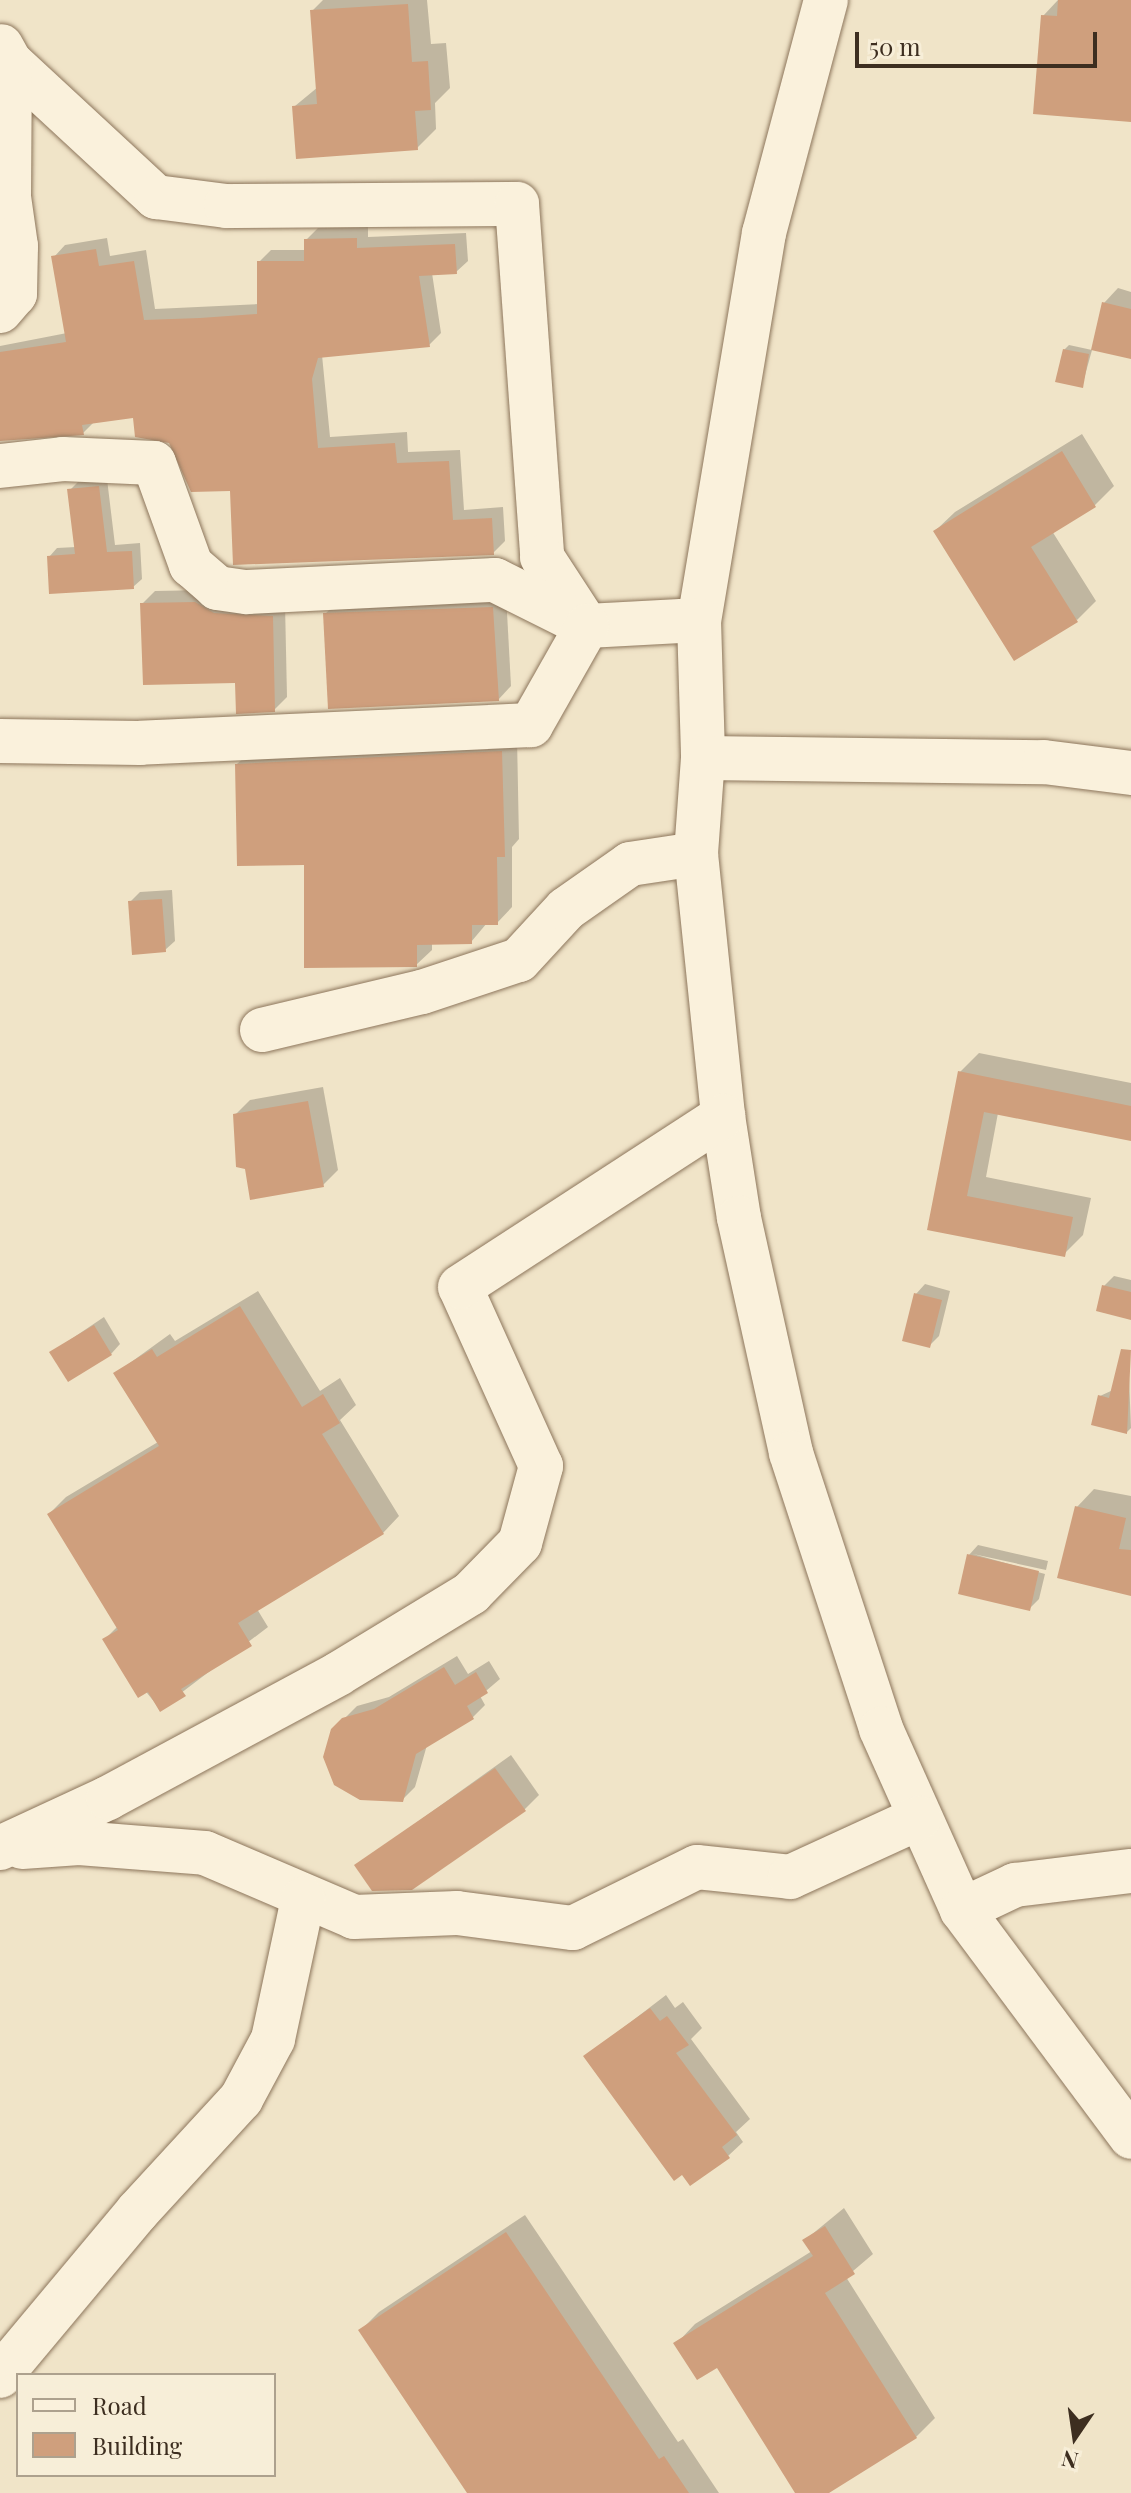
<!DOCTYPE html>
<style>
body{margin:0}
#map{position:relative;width:1131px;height:2493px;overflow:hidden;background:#f0e4c8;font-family:"Playfair Display",serif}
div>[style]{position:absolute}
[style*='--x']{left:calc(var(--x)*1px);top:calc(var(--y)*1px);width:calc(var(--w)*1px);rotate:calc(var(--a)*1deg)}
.shadow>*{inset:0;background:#0003}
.building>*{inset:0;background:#cf9f7d}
.roads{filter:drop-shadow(0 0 2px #8d765c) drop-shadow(0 0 2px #8d765c)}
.minor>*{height:44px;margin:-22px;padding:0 22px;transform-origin:22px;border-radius:22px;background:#faf1dc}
span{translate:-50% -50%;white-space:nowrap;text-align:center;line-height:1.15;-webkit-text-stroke:6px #f7eed8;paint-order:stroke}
.legend{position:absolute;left:16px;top:2373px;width:260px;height:104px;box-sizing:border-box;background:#f7eed8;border:2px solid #ada18e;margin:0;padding:10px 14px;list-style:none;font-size:24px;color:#3d2e20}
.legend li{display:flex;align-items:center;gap:16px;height:40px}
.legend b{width:40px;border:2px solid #ada18e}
.north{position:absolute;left:1035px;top:2397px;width:80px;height:80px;-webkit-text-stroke:6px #f7eed8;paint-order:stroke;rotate:193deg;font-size:22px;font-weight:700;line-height:32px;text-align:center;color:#3d2e20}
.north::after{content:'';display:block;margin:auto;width:28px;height:36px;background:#3d2e20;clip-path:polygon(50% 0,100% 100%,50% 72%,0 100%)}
.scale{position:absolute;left:855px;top:32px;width:242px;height:36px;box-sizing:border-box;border:4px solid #3d2e20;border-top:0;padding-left:10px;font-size:24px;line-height:28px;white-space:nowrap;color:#3d2e20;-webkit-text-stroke:6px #f7eed8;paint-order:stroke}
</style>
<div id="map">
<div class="shadow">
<i style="clip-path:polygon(323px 0,427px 0,431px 44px,446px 43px,450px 88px,435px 103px,436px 129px,417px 148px,295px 106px,318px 87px,312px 11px)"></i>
<i style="clip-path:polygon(1058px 0,1131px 0,1131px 120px,1043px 16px)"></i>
<i style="clip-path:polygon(368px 227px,368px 237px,466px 233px,468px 261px,456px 272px,432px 273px,441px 333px,429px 345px,322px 355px,330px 437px,407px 432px,408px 452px,460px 450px,464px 510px,503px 507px,505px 541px,493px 553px,232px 489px,134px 416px,94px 422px,83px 433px,0 439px,0 346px,67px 333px,54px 257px,65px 245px,107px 238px,110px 256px,146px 250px,155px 309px,259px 304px,259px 262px,271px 250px,306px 250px,306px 240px,318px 228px)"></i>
<i style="clip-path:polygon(1118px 288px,1131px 292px,1131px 357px,1104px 303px)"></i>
<i style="clip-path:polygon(1069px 345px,1092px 350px,1082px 386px,1064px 350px)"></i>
<i style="clip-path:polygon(1082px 434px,1114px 486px,1095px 505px,1052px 531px,1096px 601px,1077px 620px,935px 531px,955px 512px)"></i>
<i style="clip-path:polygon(107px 479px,115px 545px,140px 543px,142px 579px,133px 587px,49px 557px,57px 548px,76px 547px,70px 490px,78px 482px)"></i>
<i style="clip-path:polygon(208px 590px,285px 604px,287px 697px,274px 710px,142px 604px,155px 591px)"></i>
<i style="clip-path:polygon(506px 594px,511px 686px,498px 700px,325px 614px,339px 601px)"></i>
<i style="clip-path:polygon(517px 737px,519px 839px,512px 847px,512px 907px,497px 923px,487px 923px,471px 942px,432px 943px,432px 950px,416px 965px,306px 863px,237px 764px,253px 749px)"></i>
<i style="clip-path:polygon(172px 890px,175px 941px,165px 950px,130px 902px,140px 892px)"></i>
<i style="clip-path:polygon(979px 1053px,1131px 1083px,1131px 1139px,998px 1113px,986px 1177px,1091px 1198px,1083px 1235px,1064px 1254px,929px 1228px,960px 1072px)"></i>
<i style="clip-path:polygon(323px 1087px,338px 1170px,323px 1185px,235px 1115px,250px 1100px)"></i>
<i style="clip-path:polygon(1114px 1276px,1131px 1280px,1131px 1317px,1104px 1286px)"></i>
<i style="clip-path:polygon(925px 1284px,950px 1291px,939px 1336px,929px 1346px,916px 1294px)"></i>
<i style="clip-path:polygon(258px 1291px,320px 1391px,340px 1378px,356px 1405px,340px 1420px,399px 1516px,383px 1533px,257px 1609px,268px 1627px,160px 1709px,104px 1640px,118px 1626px,49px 1514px,66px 1497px,158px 1442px,116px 1373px,170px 1334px,175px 1341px)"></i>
<i style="clip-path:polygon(104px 1317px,120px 1344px,111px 1354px,52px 1352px)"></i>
<i style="clip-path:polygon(1128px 1352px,1131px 1428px,1127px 1432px,1100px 1396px,1113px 1390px)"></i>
<i style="clip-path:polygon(1094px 1489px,1131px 1496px,1131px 1594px,1077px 1507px)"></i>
<i style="clip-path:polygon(978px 1545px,1048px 1561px,1046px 1570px,973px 1554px,1045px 1574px,1039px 1599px,1029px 1609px,969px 1555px)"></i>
<i style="clip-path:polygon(457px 1656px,468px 1674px,489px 1661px,500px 1679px,480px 1696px,485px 1705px,473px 1717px,427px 1745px,415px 1787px,402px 1800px,333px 1730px,357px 1706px,389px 1697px)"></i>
<i style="clip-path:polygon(511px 1755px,539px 1795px,524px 1810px,356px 1866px)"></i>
<i style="clip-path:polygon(666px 1995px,675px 2008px,683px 2002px,702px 2028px,691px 2039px,750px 2119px,736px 2132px,743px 2142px,728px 2156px,585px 2057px)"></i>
<i style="clip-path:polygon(844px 2208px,873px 2254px,846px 2277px,935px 2418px,916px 2437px,825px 2493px,797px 2493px,717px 2366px,676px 2344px,695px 2324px,812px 2251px,805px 2240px)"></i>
<i style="clip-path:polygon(525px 2215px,678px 2442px,683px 2439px,719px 2493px,469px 2493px,361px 2330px,379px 2312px)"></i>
</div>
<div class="building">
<i style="clip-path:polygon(1058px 0,1131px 0,1131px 122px,1033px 114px,1041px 15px,1057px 16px)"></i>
<i style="clip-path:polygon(408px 4px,412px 62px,428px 61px,431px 110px,415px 111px,418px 150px,296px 159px,292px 106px,317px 104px,310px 10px)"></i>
<i style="clip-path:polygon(357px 238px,357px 248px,455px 244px,457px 274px,419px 276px,430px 347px,318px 358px,312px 379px,318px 448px,395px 443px,397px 463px,449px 461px,453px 520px,492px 518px,494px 555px,233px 565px,230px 491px,191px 492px,169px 443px,135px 437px,133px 418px,82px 425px,84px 435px,0 441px,0 352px,66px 342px,51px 256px,96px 249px,99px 266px,134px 261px,144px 320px,200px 318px,257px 314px,257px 261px,304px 261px,304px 239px)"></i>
<i style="clip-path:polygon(1102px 302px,1131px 309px,1131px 359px,1091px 350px)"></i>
<i style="clip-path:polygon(1063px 349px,1089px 354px,1083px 388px,1055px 382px)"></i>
<i style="clip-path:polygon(1062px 451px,1096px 507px,1031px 547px,1078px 622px,1014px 661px,933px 531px)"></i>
<i style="clip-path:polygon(99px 486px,107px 552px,132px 551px,134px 589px,49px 594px,47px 556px,75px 554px,67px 489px)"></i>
<i style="clip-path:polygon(195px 602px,214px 613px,273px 616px,275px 712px,236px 714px,235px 683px,143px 685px,140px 603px)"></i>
<i style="clip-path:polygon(493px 607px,499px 701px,328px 709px,323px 613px)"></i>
<i style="clip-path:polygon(502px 751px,505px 857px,497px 857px,498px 925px,472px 925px,472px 944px,417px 945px,417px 967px,304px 968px,304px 865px,237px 866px,235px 764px)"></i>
<i style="clip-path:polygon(162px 899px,166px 952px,132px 955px,128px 901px)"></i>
<i style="clip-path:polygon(958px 1071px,1131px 1106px,1131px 1141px,984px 1112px,967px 1196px,1073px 1217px,1065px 1257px,927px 1230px)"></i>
<i style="clip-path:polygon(308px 1101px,324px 1187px,250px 1200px,245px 1169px,236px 1167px,233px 1114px)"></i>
<i style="clip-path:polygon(1102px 1285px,1131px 1292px,1131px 1320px,1096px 1311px)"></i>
<i style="clip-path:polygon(914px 1293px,942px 1300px,930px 1348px,902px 1341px)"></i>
<i style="clip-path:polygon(240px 1306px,302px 1407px,323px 1394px,340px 1423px,322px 1434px,384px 1534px,238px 1623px,252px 1646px,181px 1689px,186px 1696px,160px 1712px,148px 1692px,138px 1698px,102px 1639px,118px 1630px,47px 1514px,159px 1446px,113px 1373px,152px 1349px,157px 1357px)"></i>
<i style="clip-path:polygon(94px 1325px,112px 1355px,68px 1382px,49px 1352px)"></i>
<i style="clip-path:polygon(1121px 1349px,1131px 1350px,1127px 1434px,1091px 1425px,1098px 1395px,1109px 1398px)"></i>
<i style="clip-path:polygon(1075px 1506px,1126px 1518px,1119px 1549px,1131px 1550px,1131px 1596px,1057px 1578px)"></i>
<i style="clip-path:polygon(967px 1554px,1039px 1571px,1030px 1611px,958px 1594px)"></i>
<i style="clip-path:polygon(444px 1667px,455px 1685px,476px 1672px,488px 1693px,467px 1706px,474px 1719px,416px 1754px,403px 1802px,360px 1800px,334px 1785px,323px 1757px,331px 1729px,342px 1718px,374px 1709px)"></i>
<i style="clip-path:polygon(495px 1768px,526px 1811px,412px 1890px,372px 1891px,354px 1865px)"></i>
<i style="clip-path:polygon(650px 2008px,660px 2021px,667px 2016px,689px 2045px,676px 2053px,737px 2135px,722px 2147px,730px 2158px,690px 2186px,682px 2175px,674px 2181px,583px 2056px)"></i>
<i style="clip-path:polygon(825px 2226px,855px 2274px,825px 2293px,917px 2438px,829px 2493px,795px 2493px,717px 2368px,697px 2380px,673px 2343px,813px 2256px,802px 2240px)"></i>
<i style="clip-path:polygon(506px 2232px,659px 2459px,664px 2456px,689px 2493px,467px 2493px,358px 2330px)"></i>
</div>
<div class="roads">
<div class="minor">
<i style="--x:826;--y:0;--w:241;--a:104.9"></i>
<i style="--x:764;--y:233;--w:392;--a:99.5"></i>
<i style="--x:699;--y:620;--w:138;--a:88.3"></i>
<i style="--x:703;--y:758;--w:96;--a:94.2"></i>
<i style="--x:696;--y:854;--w:263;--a:84.1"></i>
<i style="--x:723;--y:1116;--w:103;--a:81.1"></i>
<i style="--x:739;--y:1218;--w:241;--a:77.5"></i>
<i style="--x:791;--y:1453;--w:290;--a:71.9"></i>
<i style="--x:881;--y:1729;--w:198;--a:65.9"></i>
<i style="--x:962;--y:1910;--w:283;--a:53.3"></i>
<i style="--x:10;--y:62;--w:199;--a:42.8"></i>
<i style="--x:156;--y:197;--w:71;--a:7.3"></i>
<i style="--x:226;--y:206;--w:291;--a:-0.4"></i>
<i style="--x:517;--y:204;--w:354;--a:85.9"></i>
<i style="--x:542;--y:557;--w:82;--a:56.9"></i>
<i style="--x:587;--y:626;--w:112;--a:-3.1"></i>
<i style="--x:0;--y:311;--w:23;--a:-49"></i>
<i style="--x:15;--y:294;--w:48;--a:-88.8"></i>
<i style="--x:16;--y:246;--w:49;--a:-98.1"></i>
<i style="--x:9;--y:197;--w:135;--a:-89.6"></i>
<i style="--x:10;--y:62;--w:18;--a:-119"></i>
<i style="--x:0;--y:466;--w:63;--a:-6.3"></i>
<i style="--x:63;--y:459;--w:91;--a:2.5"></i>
<i style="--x:154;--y:463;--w:109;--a:70.1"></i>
<i style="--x:191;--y:565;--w:35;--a:41"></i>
<i style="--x:217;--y:588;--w:30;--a:8"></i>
<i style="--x:247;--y:592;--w:248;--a:-2.8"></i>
<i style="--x:495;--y:580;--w:103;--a:26.6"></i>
<i style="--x:587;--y:626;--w:114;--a:119.5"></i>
<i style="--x:531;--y:725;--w:391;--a:177.4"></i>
<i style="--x:140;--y:743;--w:140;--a:-179.2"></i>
<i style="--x:703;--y:758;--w:341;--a:0.7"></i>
<i style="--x:1044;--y:762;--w:88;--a:7.2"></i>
<i style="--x:262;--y:1030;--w:164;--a:-13.4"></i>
<i style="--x:422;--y:992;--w:102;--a:-18.3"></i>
<i style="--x:519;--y:960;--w:69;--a:-47.3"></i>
<i style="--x:566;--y:909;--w:78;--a:-35.1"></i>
<i style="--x:630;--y:864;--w:67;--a:-8.6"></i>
<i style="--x:22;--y:1847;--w:57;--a:-4"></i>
<i style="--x:79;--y:1843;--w:126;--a:4.5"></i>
<i style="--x:205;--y:1853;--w:162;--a:23.2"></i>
<i style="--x:354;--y:1917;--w:103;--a:-2.2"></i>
<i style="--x:457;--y:1913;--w:117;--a:7.4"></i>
<i style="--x:573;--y:1928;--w:138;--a:-26.2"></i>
<i style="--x:697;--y:1867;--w:94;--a:6.1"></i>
<i style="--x:790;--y:1877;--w:142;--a:-24.6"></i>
<i style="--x:0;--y:1848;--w:119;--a:-24.8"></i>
<i style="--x:108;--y:1798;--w:261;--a:-28.3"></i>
<i style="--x:338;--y:1674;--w:156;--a:-31.3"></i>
<i style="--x:471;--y:1593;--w:70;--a:-45.6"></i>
<i style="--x:520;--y:1543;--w:80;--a:-74.7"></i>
<i style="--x:541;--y:1466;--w:196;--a:-114.3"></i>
<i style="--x:460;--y:1287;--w:314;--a:-33"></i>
<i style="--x:962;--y:1910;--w:59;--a:-25.3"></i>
<i style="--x:1015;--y:1885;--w:117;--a:-6.9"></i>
<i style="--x:0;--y:2376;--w:214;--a:-50.1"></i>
<i style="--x:137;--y:2212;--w:154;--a:-47.4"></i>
<i style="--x:241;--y:2099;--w:68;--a:-61.9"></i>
<i style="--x:273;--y:2039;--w:143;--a:-77.9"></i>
</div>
</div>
<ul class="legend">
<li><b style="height:10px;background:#faf1dc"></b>Road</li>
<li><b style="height:22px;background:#cf9f7d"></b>Building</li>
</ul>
<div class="north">N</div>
<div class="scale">50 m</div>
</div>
